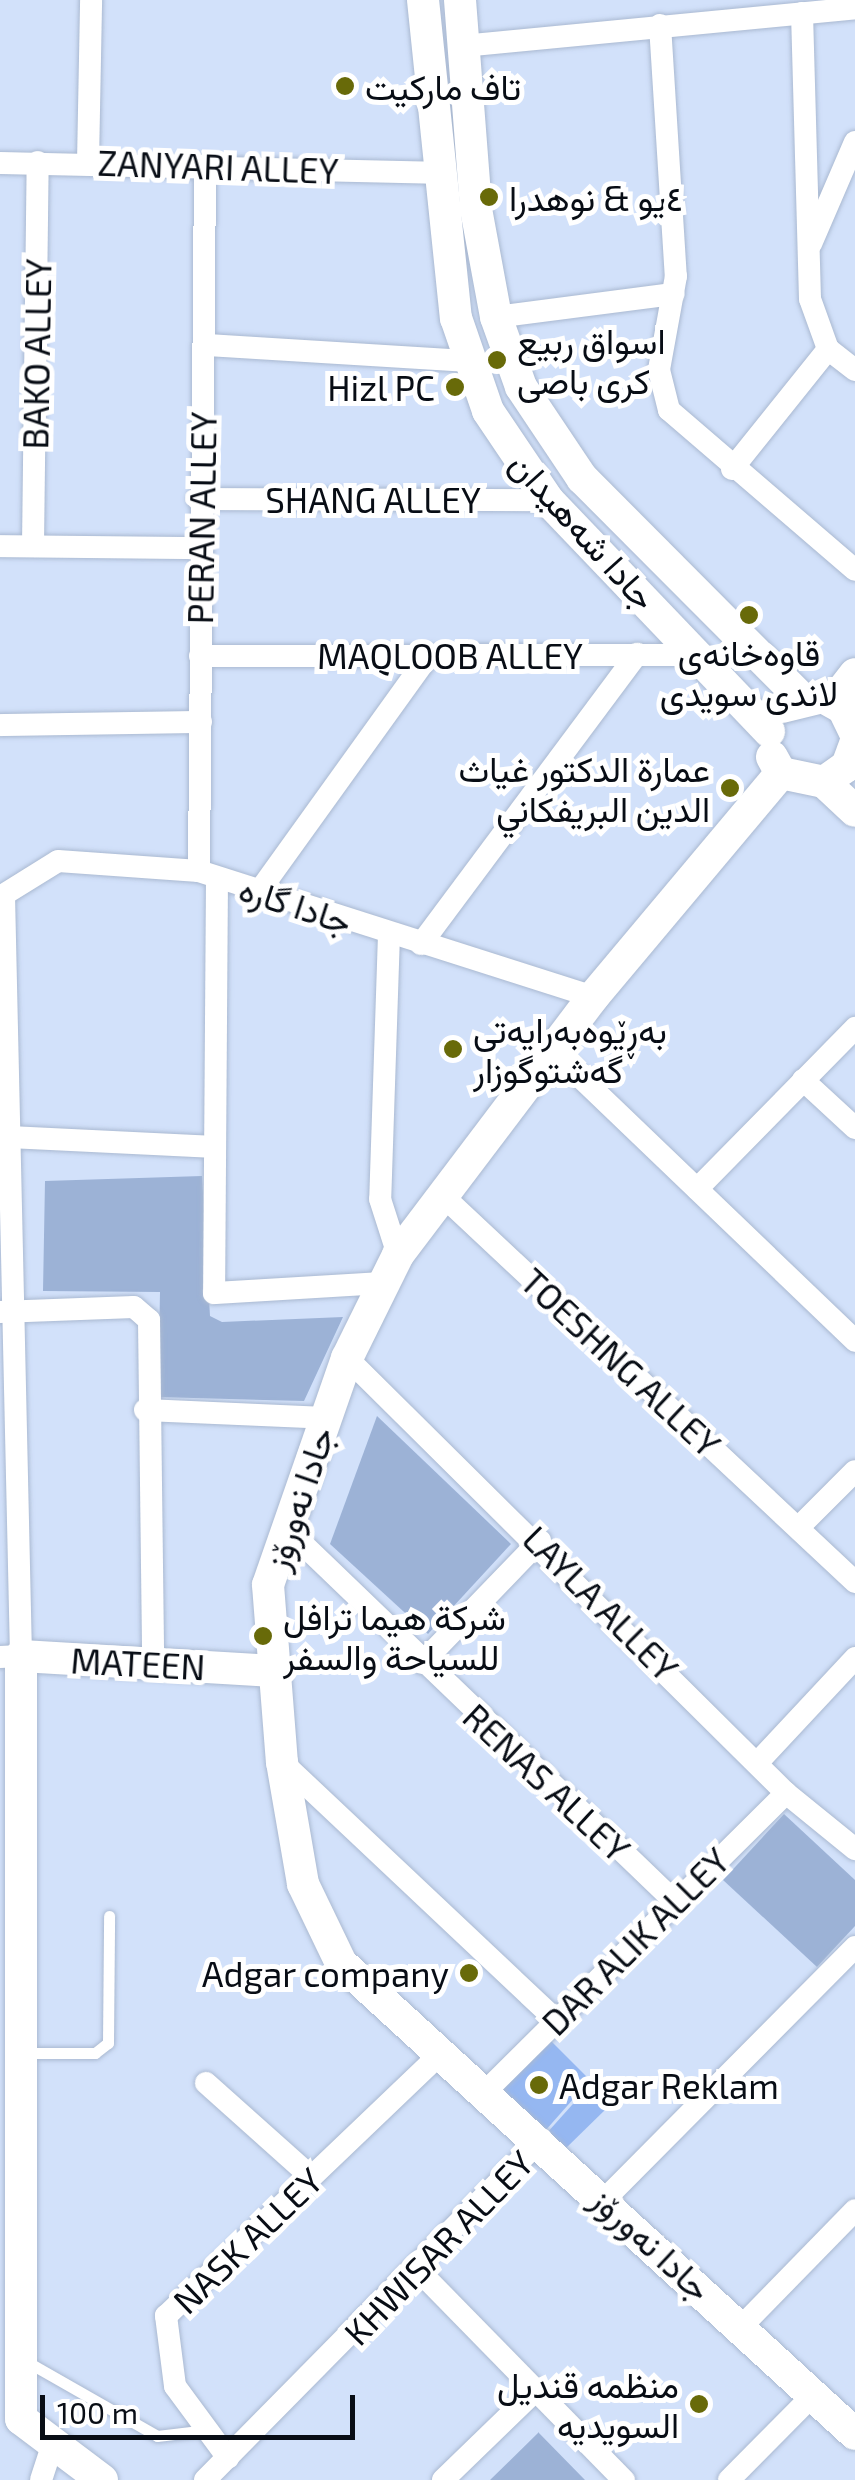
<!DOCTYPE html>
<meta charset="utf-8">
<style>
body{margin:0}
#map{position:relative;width:855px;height:2480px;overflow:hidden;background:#d2e1fa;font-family:"Exo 2",Vazirmatn,sans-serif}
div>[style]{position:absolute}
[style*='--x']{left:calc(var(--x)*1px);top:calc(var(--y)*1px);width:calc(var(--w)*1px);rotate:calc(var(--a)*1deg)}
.green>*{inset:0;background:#9cb2d6}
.building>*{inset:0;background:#95b7f1}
.roads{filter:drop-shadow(0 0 2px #aab9d1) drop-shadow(0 0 2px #aab9d1)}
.lane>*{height:11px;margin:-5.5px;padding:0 5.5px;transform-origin:5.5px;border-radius:5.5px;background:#fff}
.street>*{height:22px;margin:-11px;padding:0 11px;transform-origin:11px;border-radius:11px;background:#fff}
.secondary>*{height:32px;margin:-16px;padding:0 16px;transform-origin:16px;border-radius:16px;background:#fff}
.dots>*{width:28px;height:28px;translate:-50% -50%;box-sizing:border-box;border:5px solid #fff;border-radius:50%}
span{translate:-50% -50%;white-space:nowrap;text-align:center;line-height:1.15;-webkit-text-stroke:10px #fff;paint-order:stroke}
.poi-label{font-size:35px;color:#080d15}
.left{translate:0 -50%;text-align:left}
.right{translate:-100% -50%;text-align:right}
.street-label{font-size:35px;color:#080d15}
.scale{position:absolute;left:40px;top:2395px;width:315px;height:45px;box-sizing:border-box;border:5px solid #080d15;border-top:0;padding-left:12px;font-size:30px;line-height:35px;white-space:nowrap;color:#080d15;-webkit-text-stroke:8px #fff;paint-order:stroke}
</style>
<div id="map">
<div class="green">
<i style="clip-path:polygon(202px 1176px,210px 1316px,222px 1322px,343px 1317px,304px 1401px,158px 1397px,160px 1292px,43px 1291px,45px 1181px)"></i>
<i style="clip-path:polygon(377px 1416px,511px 1544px,428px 1634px,330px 1544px)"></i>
<i style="clip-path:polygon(784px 1814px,855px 1880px,855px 1926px,817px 1967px,723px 1880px)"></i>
<i style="clip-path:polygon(538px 2432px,585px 2480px,490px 2480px,538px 2433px)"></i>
</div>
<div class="building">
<i style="clip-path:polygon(543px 2033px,590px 2080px,545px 2131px,488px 2089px)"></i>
<i style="clip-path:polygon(589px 2086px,608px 2107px,563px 2151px,546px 2134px)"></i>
</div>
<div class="roads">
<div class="lane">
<i style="--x:23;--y:2053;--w:72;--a:0"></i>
<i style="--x:95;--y:2053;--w:16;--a:-38"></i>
<i style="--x:108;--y:2043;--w:127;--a:-89.5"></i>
<i style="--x:24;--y:2360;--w:153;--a:29.7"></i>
<i style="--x:157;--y:2436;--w:51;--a:-6.7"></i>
</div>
<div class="street">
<i style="--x:802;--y:13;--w:286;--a:88.4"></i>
<i style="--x:810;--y:299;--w:53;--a:70.2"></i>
<i style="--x:828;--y:349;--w:34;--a:38"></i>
<i style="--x:660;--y:25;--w:252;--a:86.4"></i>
<i style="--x:676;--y:276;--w:96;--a:100.3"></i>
<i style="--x:659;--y:370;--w:41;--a:76"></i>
<i style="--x:669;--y:410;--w:245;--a:40.7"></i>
<i style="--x:463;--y:46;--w:394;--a:-5.5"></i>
<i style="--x:88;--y:162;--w:162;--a:-88.9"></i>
<i style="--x:0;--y:163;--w:435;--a:1.3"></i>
<i style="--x:811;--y:244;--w:111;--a:-66.7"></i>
<i style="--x:496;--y:317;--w:179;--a:-7.4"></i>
<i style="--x:206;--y:345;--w:261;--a:3.5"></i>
<i style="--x:732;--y:469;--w:154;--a:-51.3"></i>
<i style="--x:198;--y:499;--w:350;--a:0.2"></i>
<i style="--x:0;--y:546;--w:197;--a:0.6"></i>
<i style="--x:33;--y:546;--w:384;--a:-89.3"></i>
<i style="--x:200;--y:656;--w:500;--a:-0.11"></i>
<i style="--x:0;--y:725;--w:201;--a:-0.9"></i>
<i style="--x:199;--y:871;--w:706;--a:-89.51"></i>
<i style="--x:217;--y:878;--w:415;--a:90.4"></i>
<i style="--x:214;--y:1293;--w:170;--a:-3.4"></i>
<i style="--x:258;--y:893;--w:293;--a:-54.3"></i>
<i style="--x:0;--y:897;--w:68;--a:-31.8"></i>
<i style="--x:58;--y:861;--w:141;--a:4.1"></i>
<i style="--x:199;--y:871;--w:414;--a:17.7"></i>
<i style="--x:389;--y:934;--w:265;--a:91.9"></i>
<i style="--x:380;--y:1199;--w:59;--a:72.2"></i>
<i style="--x:421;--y:944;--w:362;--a:-53.3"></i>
<i style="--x:553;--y:1051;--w:419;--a:43.8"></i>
<i style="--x:803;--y:1080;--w:71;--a:42.7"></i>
<i style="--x:10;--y:1137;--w:205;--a:2.8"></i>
<i style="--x:697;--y:1189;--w:226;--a:-45.5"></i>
<i style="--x:443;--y:1196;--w:565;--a:43.13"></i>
<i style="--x:0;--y:1312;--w:134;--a:-2.1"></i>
<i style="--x:134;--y:1307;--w:20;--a:41"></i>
<i style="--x:149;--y:1320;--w:345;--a:89.3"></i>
<i style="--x:347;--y:1358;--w:618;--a:44.74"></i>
<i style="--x:786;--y:1793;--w:89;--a:39.1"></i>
<i style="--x:145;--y:1410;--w:181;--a:2.5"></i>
<i style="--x:285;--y:1527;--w:538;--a:43.87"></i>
<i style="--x:799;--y:1527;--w:79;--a:-45"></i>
<i style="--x:0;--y:1657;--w:21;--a:-3"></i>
<i style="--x:21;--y:1656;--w:760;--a:-91.28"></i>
<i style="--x:422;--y:1663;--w:170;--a:-46"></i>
<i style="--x:759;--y:1761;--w:141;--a:-47"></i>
<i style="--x:282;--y:1762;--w:376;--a:43.3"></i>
<i style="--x:206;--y:2083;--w:141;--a:41.8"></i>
<i style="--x:486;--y:2091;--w:423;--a:-44.8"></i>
<i style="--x:605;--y:2199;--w:355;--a:-45.2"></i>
<i style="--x:419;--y:2271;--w:293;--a:45.6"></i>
<i style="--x:741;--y:2327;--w:163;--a:-45.7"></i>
<i style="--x:228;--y:2458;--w:89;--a:-126.4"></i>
<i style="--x:175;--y:2386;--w:71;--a:-97.3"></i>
<i style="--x:166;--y:2316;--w:382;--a:-43.7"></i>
<i style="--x:41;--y:2480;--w:39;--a:-72"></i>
<i style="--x:205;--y:2480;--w:479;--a:-45.4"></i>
<i style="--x:443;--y:2480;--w:129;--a:-44.1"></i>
<i style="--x:729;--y:2480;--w:120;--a:-45.3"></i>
</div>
<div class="secondary">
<i style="--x:423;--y:0;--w:320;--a:84.1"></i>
<i style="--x:456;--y:318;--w:98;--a:71"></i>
<i style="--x:488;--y:411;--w:107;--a:56"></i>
<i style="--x:548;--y:500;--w:320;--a:46.3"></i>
<i style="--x:460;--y:0;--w:210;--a:85.6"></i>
<i style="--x:476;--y:209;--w:110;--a:79.5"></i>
<i style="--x:496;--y:317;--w:74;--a:70.3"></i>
<i style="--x:521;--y:387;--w:110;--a:56.2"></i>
<i style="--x:582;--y:478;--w:309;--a:45.1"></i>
<i style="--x:834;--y:701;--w:34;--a:-52"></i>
<i style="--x:782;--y:707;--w:42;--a:-13.7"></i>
<i style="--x:823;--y:697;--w:23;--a:29"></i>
<i style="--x:843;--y:708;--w:28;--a:64"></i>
<i style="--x:772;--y:757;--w:18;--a:61"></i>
<i style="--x:781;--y:773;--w:44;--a:11.8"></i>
<i style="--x:824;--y:782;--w:28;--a:-35"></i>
<i style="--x:847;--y:766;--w:23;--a:-70"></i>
<i style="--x:781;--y:773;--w:292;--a:130"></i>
<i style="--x:593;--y:997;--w:323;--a:127.1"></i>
<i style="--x:398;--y:1255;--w:115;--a:116.3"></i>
<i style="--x:347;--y:1358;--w:240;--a:109.2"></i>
<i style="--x:268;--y:1585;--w:178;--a:85.5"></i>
<i style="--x:282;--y:1762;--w:124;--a:80.2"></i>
<i style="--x:303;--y:1884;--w:88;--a:64.3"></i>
<i style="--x:341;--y:1963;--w:697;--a:42.5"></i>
<i style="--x:824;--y:782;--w:42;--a:43.1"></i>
<i style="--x:102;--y:2480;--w:101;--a:-143"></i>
<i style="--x:21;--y:2419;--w:763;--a:-90"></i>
<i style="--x:21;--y:1656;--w:254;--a:3.4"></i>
</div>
</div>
<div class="dots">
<i style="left:345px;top:86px;background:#686a09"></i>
<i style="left:489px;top:197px;background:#686a09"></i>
<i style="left:497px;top:360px;background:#686a09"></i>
<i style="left:455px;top:387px;background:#686a09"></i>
<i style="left:749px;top:615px;background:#686a09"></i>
<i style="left:730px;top:788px;background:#686a09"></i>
<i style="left:453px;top:1049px;background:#686a09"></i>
<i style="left:263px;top:1636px;background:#686a09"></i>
<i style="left:469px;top:1973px;background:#686a09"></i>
<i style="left:539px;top:2085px;background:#686a09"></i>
<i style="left:699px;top:2404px;background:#686a09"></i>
</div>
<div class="poi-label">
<span class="left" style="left:365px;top:86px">تاف ماركيت</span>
<span class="left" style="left:509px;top:197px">٤يو &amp; نوهدرا</span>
<span class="left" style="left:517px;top:360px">اسواق ربيع<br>كرى باصى</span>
<span class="right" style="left:435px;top:387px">Hizl PC</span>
<span style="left:749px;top:672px">قاوەخانەی<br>لاندی سویدی</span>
<span class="right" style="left:710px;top:788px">عمارة الدكتور غياث<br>الدين البريفكاني</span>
<span class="left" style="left:473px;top:1049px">بەڕێوەبەرایەتی<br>گەشتوگوزار</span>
<span class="left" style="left:283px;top:1636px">شركة هيما ترافل<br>للسياحة والسفر</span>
<span class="right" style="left:449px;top:1973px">Adgar company</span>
<span class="left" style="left:559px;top:2085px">Adgar Reklam</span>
<span class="right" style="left:679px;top:2404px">منظمه قنديل<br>السويديه</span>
</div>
<div class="street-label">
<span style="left:218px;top:166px;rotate:2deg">ZANYARI ALLEY</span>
<span style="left:36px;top:354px;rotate:-89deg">BAKO ALLEY</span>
<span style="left:373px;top:499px">SHANG ALLEY</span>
<span style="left:201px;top:518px;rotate:-89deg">PERAN ALLEY</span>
<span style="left:584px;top:530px;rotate:48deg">جادا شەهیدان</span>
<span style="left:450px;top:655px">MAQLOOB ALLEY</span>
<span style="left:296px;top:904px;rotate:18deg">جادا گارە</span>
<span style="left:621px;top:1362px;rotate:43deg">TOESHNG ALLEY</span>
<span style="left:298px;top:1498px;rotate:-71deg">جادا نەورۆز</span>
<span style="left:601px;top:1603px;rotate:45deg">LAYLA ALLEY</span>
<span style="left:138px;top:1663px;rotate:3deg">MATEEN</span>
<span style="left:547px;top:1782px;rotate:43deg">RENAS ALLEY</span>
<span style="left:635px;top:1941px;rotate:-45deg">DAR ALIK ALLEY</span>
<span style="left:247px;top:2240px;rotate:-44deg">NASK ALLEY</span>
<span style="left:652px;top:2243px;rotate:43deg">جادا نەورۆز</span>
<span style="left:438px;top:2247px;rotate:-46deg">KHWISAR ALLEY</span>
</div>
<div class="scale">100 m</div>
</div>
